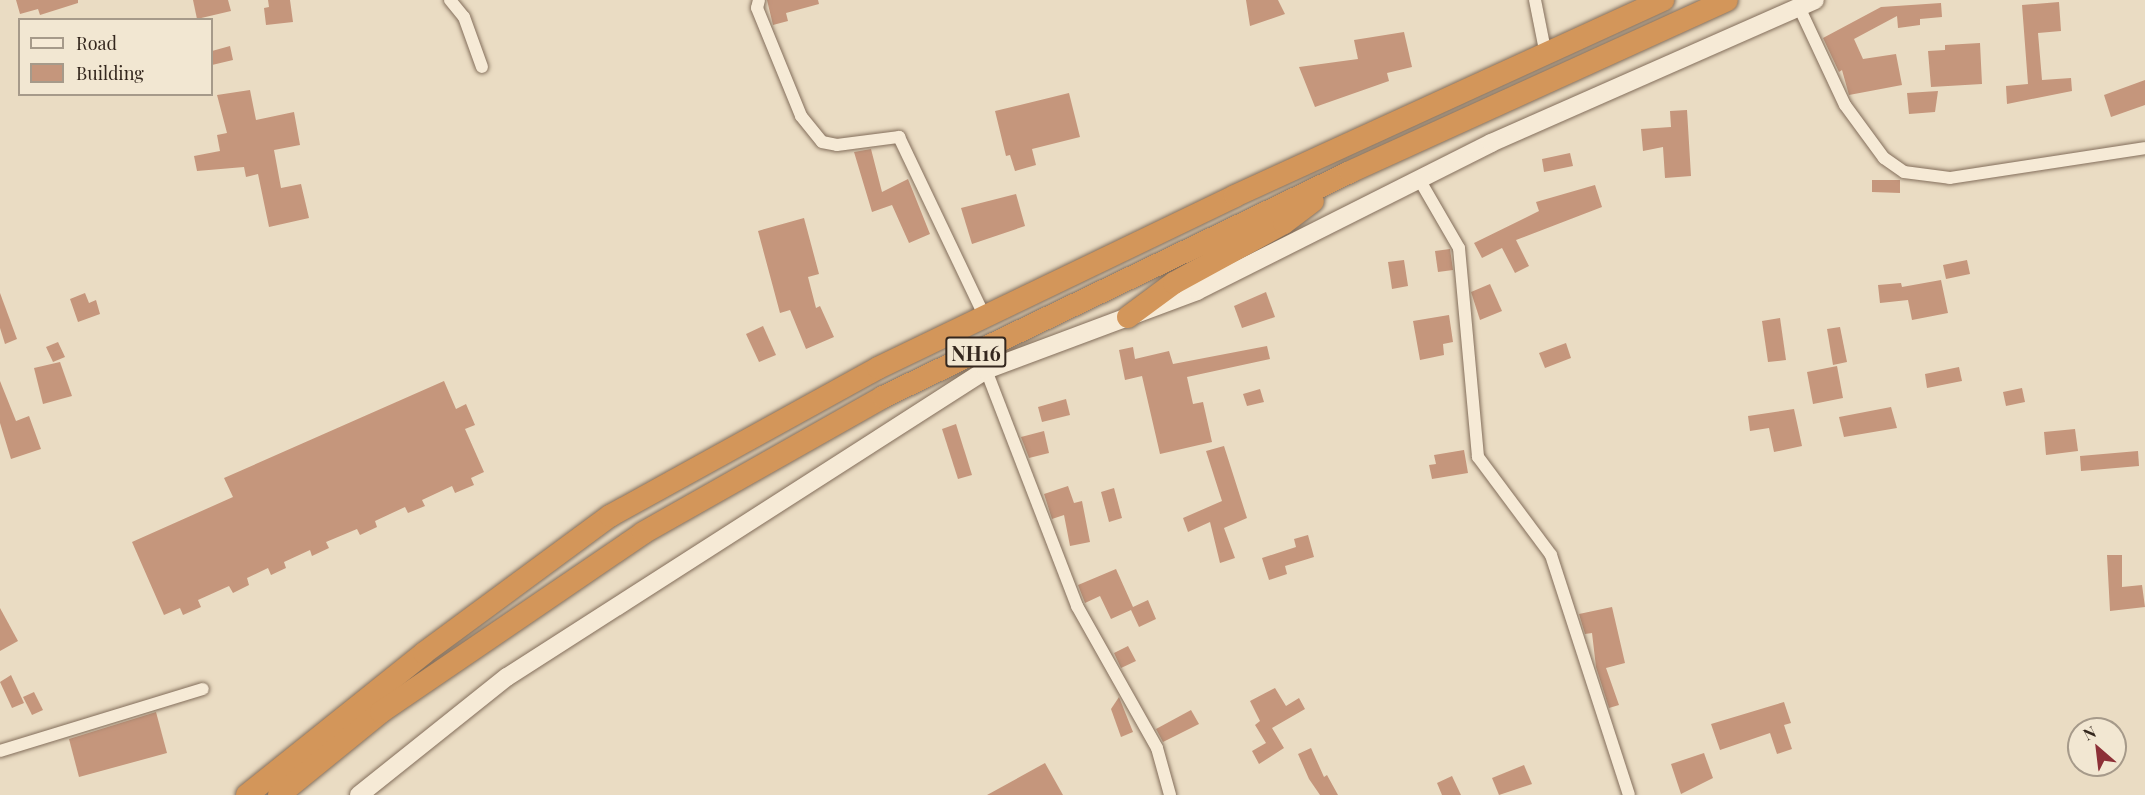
<!DOCTYPE html>
<style>
body{margin:0}
#map{position:relative;width:2145px;height:795px;overflow:hidden;background:#eadcc3;font-family:"Playfair Display",serif}
div>[style]{position:absolute}
[style*='--x']{left:calc(var(--x)*1px);top:calc(var(--y)*1px);width:calc(var(--w)*1px);rotate:calc(var(--a)*1deg)}
.building>*{inset:0;background:#c5967c}
.roads{filter:drop-shadow(0 0 2px #836e5b) drop-shadow(0 0 2px #836e5b)}
.street>*{height:12px;margin:-6px;padding:0 6px;transform-origin:6px;border-radius:6px;background:#f6ead6}
.secondary>*{height:18px;margin:-9px;padding:0 9px;transform-origin:9px;border-radius:9px;background:#f6ead6}
.highway>*{height:22px;margin:-11px;padding:0 11px;transform-origin:11px;border-radius:11px;background:#d3965a}
span{translate:-50% -50%;white-space:nowrap;text-align:center;line-height:1.15;-webkit-text-stroke:5px #f2e7d2;paint-order:stroke}
.shield-label span{padding:2px 4px;background:#f2e7d2;border:2px solid;border-radius:4px;-webkit-text-stroke-width:0}
.shield-label{font-size:20px;color:#34271e;font-weight:700}
.legend{position:absolute;left:18px;top:18px;width:195px;height:78px;box-sizing:border-box;background:#f2e7d2;border:2px solid #a69a8a;margin:0;padding:8px 10px;list-style:none;font-size:18px;color:#34271e}
.legend li{display:flex;align-items:center;gap:12px;height:30px}
.legend b{width:30px;border:2px solid #a69a8a}
.north{position:absolute;left:2067px;top:717px;width:60px;height:60px;box-sizing:border-box;background:#f2e7d2;border:2px solid #a69a8a;border-radius:50%;rotate:332deg;font-size:16px;font-weight:700;line-height:24px;text-align:center;color:#34271e}
.north::after{content:'';display:block;margin:auto;width:21px;height:27px;background:#8d3037;clip-path:polygon(50% 0,100% 100%,50% 72%,0 100%)}
</style>
<div id="map">
<div class="building">
<i style="clip-path:polygon(16px 0,78px 0,78px 3px,40px 15px,38px 9px,20px 14px)"></i>
<i style="clip-path:polygon(193px 0,228px 0,231px 11px,197px 19px)"></i>
<i style="clip-path:polygon(268px 0,290px 0,293px 22px,266px 25px,264px 8px,269px 7px)"></i>
<i style="clip-path:polygon(767px 0,818px 0,819px 4px,786px 13px,788px 21px,773px 25px)"></i>
<i style="clip-path:polygon(1246px 0,1278px 0,1285px 14px,1250px 26px)"></i>
<i style="clip-path:polygon(2059px 2px,2061px 31px,2038px 33px,2042px 80px,2071px 78px,2072px 91px,2007px 104px,2006px 86px,2028px 84px,2022px 5px)"></i>
<i style="clip-path:polygon(1941px 3px,1942px 17px,1920px 19px,1920px 25px,1898px 28px,1897px 16px,1854px 39px,1863px 59px,1896px 54px,1902px 85px,1849px 95px,1842px 70px,1839px 72px,1823px 38px,1881px 7px)"></i>
<i style="clip-path:polygon(1404px 32px,1412px 67px,1387px 73px,1389px 81px,1315px 107px,1299px 67px,1358px 59px,1354px 40px)"></i>
<i style="clip-path:polygon(1980px 43px,1982px 84px,1931px 87px,1928px 51px,1945px 50px,1945px 45px)"></i>
<i style="clip-path:polygon(230px 46px,233px 60px,212px 65px,212px 51px)"></i>
<i style="clip-path:polygon(2145px 80px,2145px 105px,2111px 117px,2104px 95px)"></i>
<i style="clip-path:polygon(250px 90px,256px 120px,294px 112px,300px 145px,274px 150px,281px 188px,301px 184px,309px 218px,269px 227px,258px 174px,246px 177px,244px 167px,197px 171px,194px 156px,220px 151px,217px 135px,227px 133px,217px 95px)"></i>
<i style="clip-path:polygon(1938px 91px,1935px 112px,1909px 114px,1907px 93px)"></i>
<i style="clip-path:polygon(1069px 93px,1080px 137px,1032px 149px,1036px 165px,1015px 171px,1010px 155px,1006px 156px,995px 111px)"></i>
<i style="clip-path:polygon(1687px 110px,1691px 176px,1665px 178px,1663px 147px,1643px 151px,1641px 129px,1671px 127px,1670px 111px)"></i>
<i style="clip-path:polygon(871px 149px,882px 192px,908px 179px,930px 234px,909px 243px,892px 205px,872px 212px,854px 152px)"></i>
<i style="clip-path:polygon(1570px 153px,1573px 166px,1544px 172px,1542px 159px)"></i>
<i style="clip-path:polygon(1872px 180px,1900px 180px,1900px 193px,1872px 192px)"></i>
<i style="clip-path:polygon(1595px 185px,1602px 207px,1516px 240px,1529px 266px,1515px 273px,1502px 248px,1482px 258px,1474px 243px,1539px 211px,1536px 202px)"></i>
<i style="clip-path:polygon(1016px 194px,1025px 226px,972px 244px,961px 208px)"></i>
<i style="clip-path:polygon(804px 218px,819px 274px,808px 277px,816px 308px,820px 306px,834px 337px,806px 349px,790px 310px,780px 313px,758px 231px)"></i>
<i style="clip-path:polygon(1450px 249px,1453px 270px,1438px 272px,1435px 251px)"></i>
<i style="clip-path:polygon(1404px 260px,1408px 286px,1392px 289px,1388px 262px)"></i>
<i style="clip-path:polygon(1967px 260px,1970px 274px,1946px 279px,1943px 265px)"></i>
<i style="clip-path:polygon(1941px 280px,1948px 313px,1912px 320px,1908px 300px,1880px 303px,1878px 285px,1901px 283px,1902px 287px)"></i>
<i style="clip-path:polygon(1490px 284px,1502px 311px,1480px 320px,1471px 292px)"></i>
<i style="clip-path:polygon(1266px 292px,1275px 317px,1242px 328px,1234px 306px)"></i>
<i style="clip-path:polygon(0 293px,17px 339px,5px 344px,0 328px)"></i>
<i style="clip-path:polygon(85px 293px,89px 303px,96px 300px,100px 314px,78px 322px,70px 299px)"></i>
<i style="clip-path:polygon(1449px 315px,1453px 342px,1443px 344px,1444px 355px,1420px 360px,1413px 321px)"></i>
<i style="clip-path:polygon(1780px 318px,1786px 360px,1768px 362px,1762px 321px)"></i>
<i style="clip-path:polygon(763px 326px,776px 355px,759px 362px,746px 334px)"></i>
<i style="clip-path:polygon(1840px 327px,1847px 362px,1833px 365px,1827px 329px)"></i>
<i style="clip-path:polygon(58px 342px,65px 357px,53px 362px,46px 347px)"></i>
<i style="clip-path:polygon(1566px 343px,1571px 358px,1545px 368px,1539px 353px)"></i>
<i style="clip-path:polygon(1267px 346px,1270px 359px,1187px 377px,1193px 404px,1203px 402px,1212px 442px,1160px 454px,1142px 376px,1125px 380px,1119px 350px,1133px 347px,1135px 359px,1169px 351px,1173px 364px)"></i>
<i style="clip-path:polygon(60px 362px,72px 396px,43px 404px,34px 368px)"></i>
<i style="clip-path:polygon(1837px 366px,1843px 398px,1813px 404px,1807px 372px)"></i>
<i style="clip-path:polygon(1959px 367px,1962px 381px,1927px 388px,1925px 374px)"></i>
<i style="clip-path:polygon(0 381px,16px 421px,29px 416px,41px 449px,11px 459px,0 423px)"></i>
<i style="clip-path:polygon(444px 381px,456px 409px,466px 404px,475px 425px,465px 429px,484px 472px,471px 478px,474px 485px,455px 493px,452px 486px,422px 500px,425px 506px,408px 513px,405px 507px,375px 521px,377px 527px,360px 535px,357px 529px,326px 542px,329px 548px,312px 556px,310px 550px,284px 562px,286px 568px,271px 575px,268px 568px,247px 578px,249px 585px,233px 593px,229px 586px,198px 600px,201px 607px,183px 615px,180px 608px,164px 615px,132px 542px,233px 497px,224px 478px)"></i>
<i style="clip-path:polygon(2022px 388px,2025px 402px,2006px 406px,2003px 392px)"></i>
<i style="clip-path:polygon(1260px 389px,1264px 402px,1247px 406px,1243px 394px)"></i>
<i style="clip-path:polygon(1066px 399px,1070px 415px,1042px 422px,1038px 407px)"></i>
<i style="clip-path:polygon(1891px 407px,1897px 428px,1844px 437px,1839px 417px)"></i>
<i style="clip-path:polygon(1794px 409px,1802px 446px,1774px 452px,1769px 428px,1750px 431px,1748px 416px)"></i>
<i style="clip-path:polygon(956px 424px,972px 475px,958px 479px,942px 429px)"></i>
<i style="clip-path:polygon(2075px 429px,2078px 451px,2046px 455px,2044px 432px)"></i>
<i style="clip-path:polygon(1044px 431px,1049px 453px,1029px 458px,1021px 437px)"></i>
<i style="clip-path:polygon(1224px 446px,1247px 518px,1224px 528px,1235px 558px,1220px 563px,1210px 522px,1188px 532px,1183px 518px,1222px 501px,1206px 451px)"></i>
<i style="clip-path:polygon(1464px 450px,1468px 473px,1432px 479px,1429px 465px,1436px 464px,1434px 455px)"></i>
<i style="clip-path:polygon(2138px 451px,2139px 466px,2081px 471px,2080px 456px)"></i>
<i style="clip-path:polygon(1068px 486px,1074px 503px,1082px 501px,1090px 542px,1070px 546px,1064px 515px,1052px 519px,1044px 494px)"></i>
<i style="clip-path:polygon(1114px 488px,1122px 518px,1109px 522px,1101px 492px)"></i>
<i style="clip-path:polygon(1308px 535px,1314px 557px,1285px 566px,1287px 574px,1269px 580px,1262px 558px,1296px 547px,1294px 539px)"></i>
<i style="clip-path:polygon(2107px 555px,2122px 555px,2122px 587px,2142px 585px,2145px 607px,2110px 611px)"></i>
<i style="clip-path:polygon(1116px 569px,1133px 607px,1148px 600px,1156px 619px,1139px 627px,1131px 610px,1111px 619px,1100px 596px,1085px 603px,1078px 585px)"></i>
<i style="clip-path:polygon(1612px 607px,1625px 663px,1606px 668px,1619px 705px,1609px 708px,1596px 667px,1592px 633px,1585px 634px,1579px 614px)"></i>
<i style="clip-path:polygon(0 608px,18px 641px,0 651px)"></i>
<i style="clip-path:polygon(1128px 646px,1136px 661px,1121px 668px,1114px 653px)"></i>
<i style="clip-path:polygon(11px 675px,24px 703px,12px 708px,0 682px)"></i>
<i style="clip-path:polygon(1275px 688px,1286px 706px,1299px 698px,1305px 709px,1272px 728px,1284px 748px,1259px 764px,1252px 751px,1266px 743px,1255px 725px,1260px 721px,1250px 701px)"></i>
<i style="clip-path:polygon(34px 692px,43px 710px,32px 715px,23px 697px)"></i>
<i style="clip-path:polygon(1119px 697px,1133px 732px,1121px 737px,1111px 709px)"></i>
<i style="clip-path:polygon(1784px 702px,1791px 723px,1784px 725px,1792px 749px,1777px 754px,1770px 733px,1720px 750px,1711px 724px)"></i>
<i style="clip-path:polygon(1191px 710px,1199px 724px,1163px 742px,1156px 729px)"></i>
<i style="clip-path:polygon(156px 712px,167px 753px,79px 777px,69px 739px)"></i>
<i style="clip-path:polygon(1311px 748px,1324px 777px,1327px 775px,1338px 795px,1320px 795px,1309px 779px,1298px 754px)"></i>
<i style="clip-path:polygon(1704px 753px,1713px 778px,1681px 794px,1671px 764px)"></i>
<i style="clip-path:polygon(1045px 763px,1063px 795px,987px 795px)"></i>
<i style="clip-path:polygon(1524px 765px,1532px 784px,1499px 795px,1492px 778px)"></i>
<i style="clip-path:polygon(1452px 776px,1461px 795px,1442px 795px,1437px 783px)"></i>
</div>
<div class="roads">
<div class="street">
<i style="--x:450;--y:0;--w:22;--a:51"></i>
<i style="--x:464;--y:17;--w:53;--a:70.2"></i>
<i style="--x:759;--y:0;--w:8;--a:104"></i>
<i style="--x:757;--y:8;--w:117;--a:67.8"></i>
<i style="--x:801;--y:116;--w:33;--a:51"></i>
<i style="--x:822;--y:142;--w:15;--a:11"></i>
<i style="--x:837;--y:145;--w:63;--a:-7.4"></i>
<i style="--x:899;--y:137;--w:199;--a:64.5"></i>
<i style="--x:1535;--y:0;--w:56;--a:78.7"></i>
<i style="--x:1799;--y:7;--w:108;--a:64.9"></i>
<i style="--x:1845;--y:105;--w:66;--a:53.7"></i>
<i style="--x:1884;--y:158;--w:24;--a:35"></i>
<i style="--x:1904;--y:172;--w:46;--a:7.4"></i>
<i style="--x:1950;--y:178;--w:197;--a:-8.7"></i>
<i style="--x:1419;--y:179;--w:80;--a:59.9"></i>
<i style="--x:1459;--y:248;--w:210;--a:84.8"></i>
<i style="--x:1478;--y:457;--w:122;--a:53.3"></i>
<i style="--x:1551;--y:555;--w:252;--a:72"></i>
<i style="--x:986;--y:370;--w:253;--a:68.9"></i>
<i style="--x:1077;--y:606;--w:163;--a:60.6"></i>
<i style="--x:1157;--y:748;--w:49;--a:74.5"></i>
<i style="--x:0;--y:751;--w:212;--a:-17"></i>
</div>
<div class="secondary">
<i style="--x:359;--y:795;--w:189;--a:-38.6"></i>
<i style="--x:507;--y:677;--w:569;--a:-32.66"></i>
<i style="--x:986;--y:370;--w:225;--a:-20.5"></i>
<i style="--x:1197;--y:291;--w:329;--a:-26.7"></i>
<i style="--x:1491;--y:143;--w:354;--a:-23.8"></i>
</div>
<div class="highway">
<i style="--x:1128;--y:317;--w:57;--a:-36.5"></i>
<i style="--x:1174;--y:283;--w:125;--a:-28.6"></i>
<i style="--x:1284;--y:223;--w:36;--a:-37"></i>
<i style="--x:247;--y:795;--w:227;--a:-38.7"></i>
<i style="--x:424;--y:653;--w:231;--a:-36.4"></i>
<i style="--x:610;--y:516;--w:306;--a:-28.9"></i>
<i style="--x:878;--y:368;--w:396;--a:-25.7"></i>
<i style="--x:1235;--y:196;--w:471;--a:-24.6"></i>
<i style="--x:279;--y:795;--w:132;--a:-39.1"></i>
<i style="--x:381;--y:712;--w:317;--a:-34.3"></i>
<i style="--x:643;--y:533;--w:276;--a:-29.5"></i>
<i style="--x:883;--y:397;--w:518;--a:-25.72"></i>
<i style="--x:1350;--y:172;--w:414;--a:-24.5"></i>
</div>
</div>
<div class="shield-label">
<span style="left:976px;top:352px">NH16</span>
</div>
<ul class="legend">
<li><b style="height:8px;background:#f6ead6"></b>Road</li>
<li><b style="height:16px;background:#c5967c"></b>Building</li>
</ul>
<div class="north">N</div>
</div>
